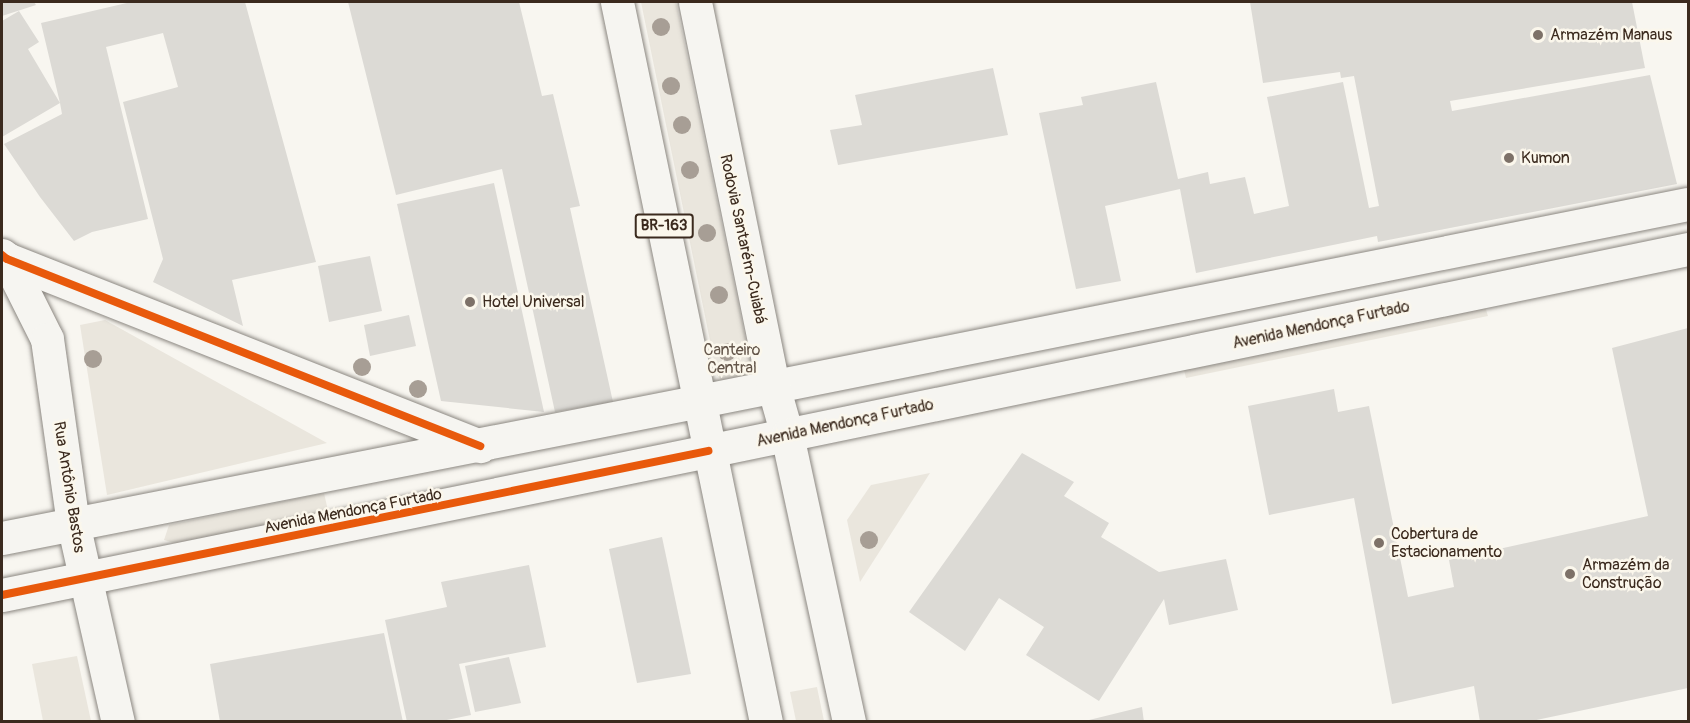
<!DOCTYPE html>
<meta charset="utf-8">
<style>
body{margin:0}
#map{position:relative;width:1690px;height:723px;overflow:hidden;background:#f8f6f0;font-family:Pangolin,sans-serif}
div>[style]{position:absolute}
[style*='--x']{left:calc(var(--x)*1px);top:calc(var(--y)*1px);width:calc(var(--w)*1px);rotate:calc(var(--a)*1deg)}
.green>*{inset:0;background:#eae6dd}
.building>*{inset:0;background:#dcdad5}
.roads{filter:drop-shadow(0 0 2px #8b8781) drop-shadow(0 0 2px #8b8781)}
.minor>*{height:33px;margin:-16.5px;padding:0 16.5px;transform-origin:16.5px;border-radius:16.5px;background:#f6f5f1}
.major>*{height:33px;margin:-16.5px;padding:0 16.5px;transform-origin:16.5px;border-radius:16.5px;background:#f6f5f1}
.highway>*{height:33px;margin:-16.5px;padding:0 16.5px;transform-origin:16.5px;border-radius:16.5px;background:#f6f5f1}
.cycleway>*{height:8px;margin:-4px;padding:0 4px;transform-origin:4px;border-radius:4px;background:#e8590c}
.trees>*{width:18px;height:18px;margin:-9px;border-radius:50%;background:#a79e95}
.dots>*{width:16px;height:16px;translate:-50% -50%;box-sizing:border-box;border:3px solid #fbf7ec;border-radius:50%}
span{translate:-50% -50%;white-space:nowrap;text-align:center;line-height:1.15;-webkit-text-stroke:5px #fbf7ec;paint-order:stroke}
.shield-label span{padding:2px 4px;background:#fbf7ec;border:2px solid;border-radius:4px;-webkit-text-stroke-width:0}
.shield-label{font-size:15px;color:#3b2a1e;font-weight:700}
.poi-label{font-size:16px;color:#3b2a1e}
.left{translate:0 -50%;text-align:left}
.street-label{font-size:16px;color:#3b2a1e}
.park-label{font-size:16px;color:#64564a}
.frame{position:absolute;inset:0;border:3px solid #3b2a1e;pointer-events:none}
</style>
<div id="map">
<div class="green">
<i style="clip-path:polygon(641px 2px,676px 2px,752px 370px,748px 381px,723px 383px,717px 375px)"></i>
<i style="clip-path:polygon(1483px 300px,1488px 316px,1186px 378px,1182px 362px)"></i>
<i style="clip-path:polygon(105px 320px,327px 443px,107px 495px,80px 325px)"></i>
<i style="clip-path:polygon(930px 473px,860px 582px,847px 520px,871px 485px)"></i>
<i style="clip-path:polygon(324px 493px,329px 515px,181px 545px,164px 540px,169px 525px)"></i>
<i style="clip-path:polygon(77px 656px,91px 721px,43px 721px,32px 664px)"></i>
<i style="clip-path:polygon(817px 687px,824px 721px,796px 721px,790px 692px)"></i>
</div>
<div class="building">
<i style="clip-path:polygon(2px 2px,34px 2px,36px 5px,2px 16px)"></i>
<i style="clip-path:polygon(131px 2px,245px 2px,316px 262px,232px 280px,243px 326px,153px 282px,163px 259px,123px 102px,178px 87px,163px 33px,106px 47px,148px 219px,92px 232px,74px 241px,40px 197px,4px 144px,62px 114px,60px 103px,2px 137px,2px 21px,19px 11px,39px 42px,28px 49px,60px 103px,41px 23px)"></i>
<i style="clip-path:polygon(348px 2px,519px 2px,542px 96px,553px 94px,580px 206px,570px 208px,613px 402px,555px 412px,502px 169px,396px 195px)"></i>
<i style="clip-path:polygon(1250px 2px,1632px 2px,1645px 68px,1450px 101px,1452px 111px,1650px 75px,1677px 184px,1378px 242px,1377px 236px,1196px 273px,1180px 189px,1105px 206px,1121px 281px,1076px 289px,1039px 113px,1083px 105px,1081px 97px,1156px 82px,1178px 179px,1208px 172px,1210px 184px,1245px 177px,1254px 214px,1289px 206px,1267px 97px,1343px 82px,1369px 208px,1379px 206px,1354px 76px,1341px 78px,1340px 72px,1263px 83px)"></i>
<i style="clip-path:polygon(993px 68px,1008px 135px,838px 165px,830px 130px,862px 125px,855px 95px)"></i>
<i style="clip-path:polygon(494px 183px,544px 412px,441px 401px,397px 204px)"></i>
<i style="clip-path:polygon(370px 256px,382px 311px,329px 322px,318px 266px)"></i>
<i style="clip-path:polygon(409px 315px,416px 346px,370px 356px,364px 325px)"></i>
<i style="clip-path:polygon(1688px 328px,1688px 688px,1527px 722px,1480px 722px,1474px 686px,1392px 704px,1354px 498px,1269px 515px,1248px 406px,1334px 389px,1338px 412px,1369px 406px,1408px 597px,1454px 587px,1449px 560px,1648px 516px,1612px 348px)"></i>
<i style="clip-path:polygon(1022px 453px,1074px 482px,1064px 496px,1109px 523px,1101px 537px,1159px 572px,1226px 559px,1238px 610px,1169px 625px,1164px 599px,1099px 701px,1026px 655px,1044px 627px,999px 598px,965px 651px,909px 612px)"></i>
<i style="clip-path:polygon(662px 537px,691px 674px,637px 683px,609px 549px)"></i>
<i style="clip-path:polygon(529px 565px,546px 647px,459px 664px,471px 715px,437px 722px,407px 722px,385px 620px,447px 607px,441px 582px)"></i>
<i style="clip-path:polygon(384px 633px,403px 722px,220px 722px,210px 664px)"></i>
<i style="clip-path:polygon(509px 657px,521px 703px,475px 712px,465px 666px)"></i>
<i style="clip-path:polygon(1142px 707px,1144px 722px,1085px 722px,1085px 721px)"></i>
</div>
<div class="roads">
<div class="minor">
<i style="--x:2;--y:255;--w:6;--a:39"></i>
<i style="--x:7;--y:259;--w:509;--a:21.57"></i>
<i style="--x:7;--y:259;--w:89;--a:63.4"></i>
<i style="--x:47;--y:339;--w:186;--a:82"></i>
<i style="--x:73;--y:523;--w:204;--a:77.3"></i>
<i style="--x:2;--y:538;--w:711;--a:-11.1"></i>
<i style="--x:2;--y:595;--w:721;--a:-11.53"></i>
</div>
<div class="major">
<i style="--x:700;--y:401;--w:1007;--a:-11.28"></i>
<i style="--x:708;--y:451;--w:1001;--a:-11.65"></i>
</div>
<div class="highway">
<i style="--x:617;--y:2;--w:735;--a:78.31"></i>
<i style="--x:695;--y:2;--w:395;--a:78.5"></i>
<i style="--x:774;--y:389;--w:48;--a:74.2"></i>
<i style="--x:787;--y:435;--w:294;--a:77.8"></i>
</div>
</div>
<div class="cycleway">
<i style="--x:2;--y:255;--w:6;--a:39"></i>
<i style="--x:7;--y:259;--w:509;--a:21.57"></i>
<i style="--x:2;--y:595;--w:721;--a:-11.53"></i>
</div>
<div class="trees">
<i style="left:661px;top:27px"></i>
<i style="left:671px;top:86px"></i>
<i style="left:682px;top:125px"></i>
<i style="left:690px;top:170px"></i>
<i style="left:707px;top:233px"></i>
<i style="left:719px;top:295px"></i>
<i style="left:727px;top:352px"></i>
<i style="left:93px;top:359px"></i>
<i style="left:362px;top:367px"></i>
<i style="left:418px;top:389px"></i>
<i style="left:869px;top:540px"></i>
</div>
<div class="dots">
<i style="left:1538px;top:35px;background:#7d7168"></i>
<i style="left:1509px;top:158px;background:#7d7168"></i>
<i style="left:470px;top:302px;background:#7d7168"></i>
<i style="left:1379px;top:543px;background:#7d7168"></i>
<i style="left:1570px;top:574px;background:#7d7168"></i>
</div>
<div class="shield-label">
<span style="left:664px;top:226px">BR-163</span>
</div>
<div class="poi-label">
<span class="left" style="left:1550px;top:35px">Armazém Manaus</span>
<span class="left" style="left:1521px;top:158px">Kumon</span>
<span class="left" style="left:482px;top:302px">Hotel Universal</span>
<span class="left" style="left:1391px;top:543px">Cobertura de<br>Estacionamento</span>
<span class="left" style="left:1582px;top:574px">Armazém da<br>Construção</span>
</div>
<div class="street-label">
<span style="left:743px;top:239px;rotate:78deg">Rodovia Santarém-Cuiabá</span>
<span style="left:1321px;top:325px;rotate:-12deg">Avenida Mendonça Furtado</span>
<span style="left:845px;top:423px;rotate:-12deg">Avenida Mendonça Furtado</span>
<span style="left:69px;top:487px;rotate:81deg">Rua Antônio Bastos</span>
<span style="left:353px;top:511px;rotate:-11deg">Avenida Mendonça Furtado</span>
</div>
<div class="park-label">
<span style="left:732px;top:359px">Canteiro<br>Central</span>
</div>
<div class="frame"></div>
</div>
